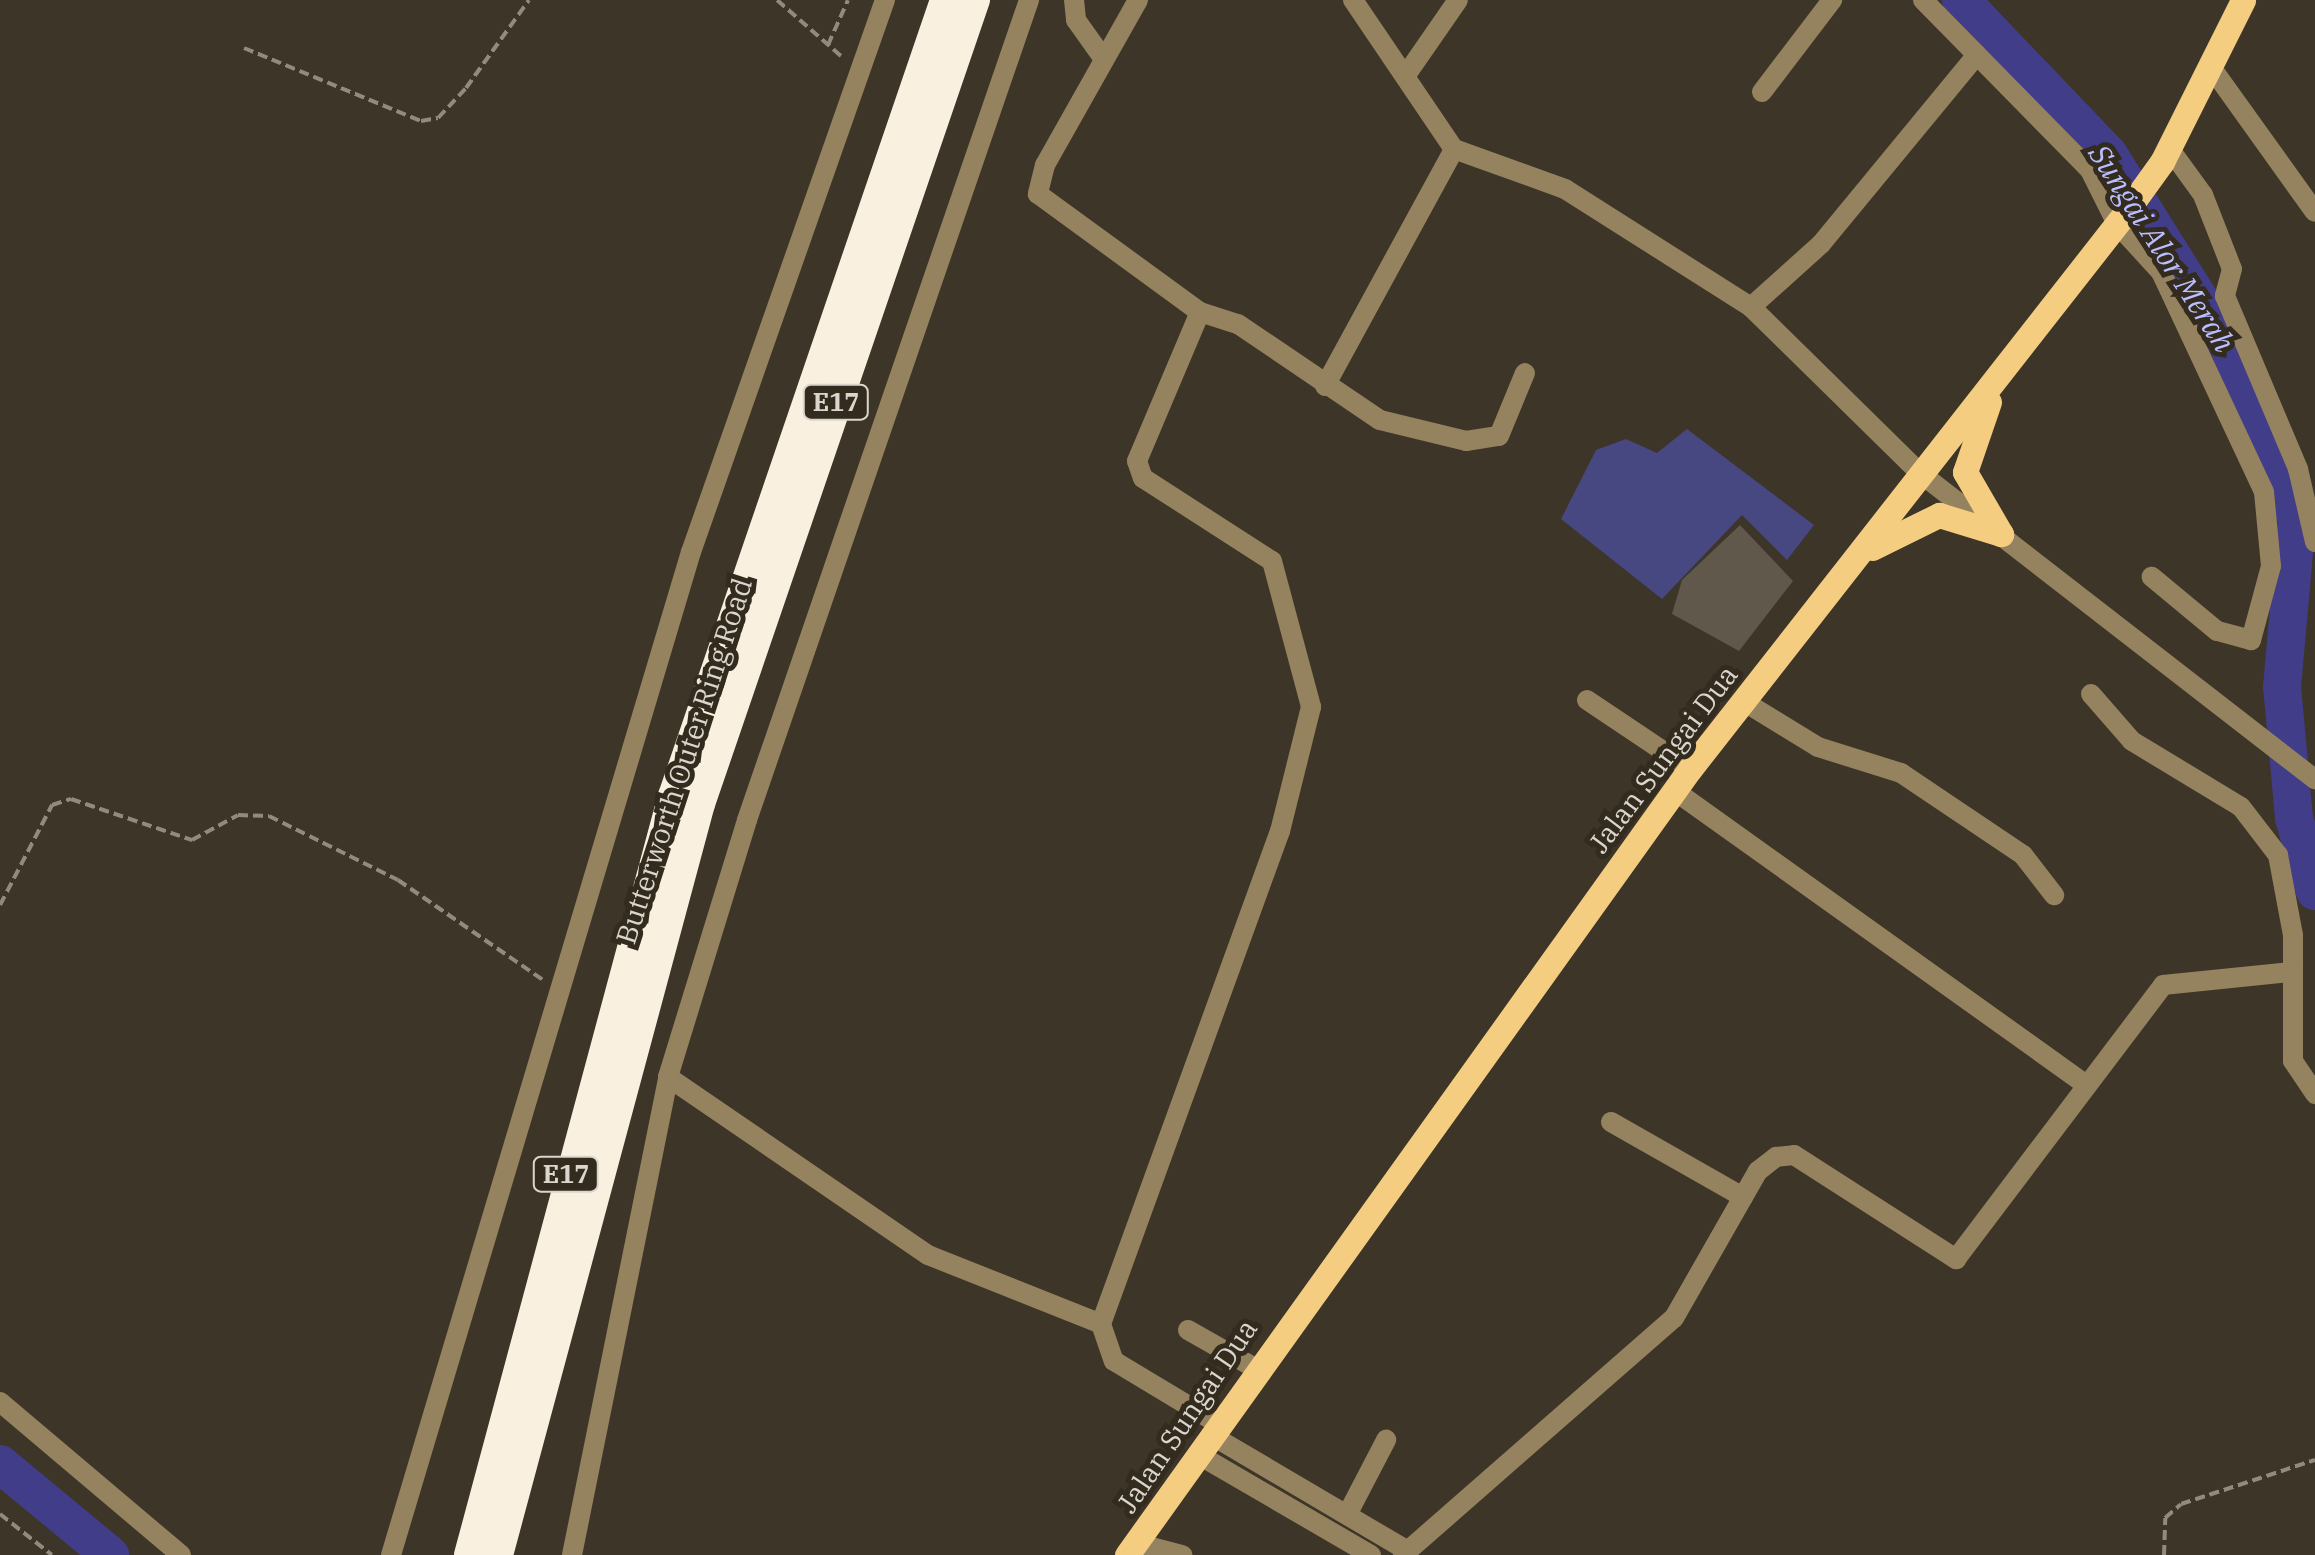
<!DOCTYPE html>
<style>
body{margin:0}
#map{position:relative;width:2315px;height:1555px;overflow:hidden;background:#3c3528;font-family:"IBM Plex Serif",serif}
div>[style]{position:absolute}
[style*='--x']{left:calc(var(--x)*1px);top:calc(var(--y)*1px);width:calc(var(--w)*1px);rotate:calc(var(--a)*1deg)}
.green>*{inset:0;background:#474781}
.river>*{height:38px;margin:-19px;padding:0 19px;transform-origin:19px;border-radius:19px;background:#413d89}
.building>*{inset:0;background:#60584a}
.path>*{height:4px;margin-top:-2px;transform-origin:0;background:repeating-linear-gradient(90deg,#908a7f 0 10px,transparent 0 15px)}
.minor>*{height:20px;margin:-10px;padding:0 10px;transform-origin:10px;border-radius:10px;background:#95825e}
.major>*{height:25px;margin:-12.5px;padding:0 12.5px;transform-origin:12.5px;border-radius:12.5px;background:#f4cd81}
.highway>*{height:30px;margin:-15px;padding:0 15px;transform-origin:15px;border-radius:15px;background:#f9f0df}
span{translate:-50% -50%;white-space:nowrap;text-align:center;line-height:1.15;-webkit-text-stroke:10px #322b1e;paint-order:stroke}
.shield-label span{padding:2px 8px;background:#322b1e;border:2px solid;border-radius:8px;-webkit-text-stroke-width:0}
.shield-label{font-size:25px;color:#dad5cd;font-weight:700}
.street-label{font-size:28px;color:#dad5cd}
.water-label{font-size:30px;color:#babdfe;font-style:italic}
</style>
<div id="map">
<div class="green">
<i style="clip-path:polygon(1687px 429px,1814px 525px,1787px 560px,1742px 515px,1662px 599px,1561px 519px,1596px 450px,1626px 439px,1657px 453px)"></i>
</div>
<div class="river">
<i style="--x:1961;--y:0;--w:214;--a:46.3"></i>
<i style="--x:2109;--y:155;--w:224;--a:57.9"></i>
<i style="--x:2228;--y:345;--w:187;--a:68.4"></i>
<i style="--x:2297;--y:519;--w:168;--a:95.1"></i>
<i style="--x:2282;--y:686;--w:133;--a:84.8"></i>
<i style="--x:2294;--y:818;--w:76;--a:74"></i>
<i style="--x:0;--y:1464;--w:143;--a:39.6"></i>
</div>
<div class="building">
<i style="clip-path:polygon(1740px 525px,1793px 581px,1739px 651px,1672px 614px,1682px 580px)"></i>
</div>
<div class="path">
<i style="--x:777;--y:0;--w:85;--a:41.2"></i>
<i style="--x:828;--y:45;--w:49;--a:-66"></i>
<i style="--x:244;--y:48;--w:191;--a:22.4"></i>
<i style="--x:421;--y:121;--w:17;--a:-10"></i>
<i style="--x:438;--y:118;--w:41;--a:-47"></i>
<i style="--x:466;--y:88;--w:108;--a:-54.4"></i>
<i style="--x:0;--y:905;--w:113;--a:-62.5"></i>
<i style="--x:52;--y:805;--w:20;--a:-18"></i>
<i style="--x:71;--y:799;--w:128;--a:18.7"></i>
<i style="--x:192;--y:840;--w:52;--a:-28.5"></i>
<i style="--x:238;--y:815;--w:31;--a:2"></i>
<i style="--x:269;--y:816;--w:144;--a:26.4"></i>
<i style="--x:398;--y:880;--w:176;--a:34.6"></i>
<i style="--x:0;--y:1514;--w:66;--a:38.3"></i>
<i style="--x:2164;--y:1555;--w:37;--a:-88"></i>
<i style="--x:2165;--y:1518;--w:21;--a:-41"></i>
<i style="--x:2181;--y:1504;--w:141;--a:-18.2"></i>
</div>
<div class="minor">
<i style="--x:1074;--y:0;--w:20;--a:84"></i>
<i style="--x:1076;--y:20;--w:47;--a:54.6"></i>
<i style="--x:1138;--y:0;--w:189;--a:119.4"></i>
<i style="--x:1045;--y:165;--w:30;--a:104"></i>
<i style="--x:1038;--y:194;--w:200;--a:36.1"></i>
<i style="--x:1200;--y:312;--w:162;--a:112.9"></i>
<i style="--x:1137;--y:461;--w:18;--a:71"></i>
<i style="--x:1143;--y:478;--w:153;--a:32.8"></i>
<i style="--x:1272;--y:561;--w:151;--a:75"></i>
<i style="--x:1311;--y:707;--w:128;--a:104"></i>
<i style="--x:1280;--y:831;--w:524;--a:109.96"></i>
<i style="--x:1101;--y:1324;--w:39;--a:71"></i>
<i style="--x:1114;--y:1361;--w:122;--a:31"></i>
<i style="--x:1353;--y:0;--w:180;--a:55.9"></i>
<i style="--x:1454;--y:149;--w:118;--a:19.8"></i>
<i style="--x:1565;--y:189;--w:220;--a:32.4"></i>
<i style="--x:1751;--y:307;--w:237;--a:44.5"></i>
<i style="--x:1920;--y:473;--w:500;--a:37.8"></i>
<i style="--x:1923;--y:0;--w:238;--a:45.5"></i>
<i style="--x:2090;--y:170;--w:60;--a:63.4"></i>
<i style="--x:2117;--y:224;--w:65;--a:47.5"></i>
<i style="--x:2161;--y:272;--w:243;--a:64.9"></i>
<i style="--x:2264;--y:492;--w:74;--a:84.6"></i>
<i style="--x:2271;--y:566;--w:77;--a:105.1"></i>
<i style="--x:2251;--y:640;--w:35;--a:-165"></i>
<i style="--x:2217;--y:631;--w:85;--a:-140.3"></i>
<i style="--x:2211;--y:67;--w:178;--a:54.4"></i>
<i style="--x:1406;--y:75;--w:91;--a:-55.3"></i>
<i style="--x:1762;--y:92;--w:116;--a:-52.7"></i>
<i style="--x:2169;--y:148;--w:58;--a:54.1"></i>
<i style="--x:2203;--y:195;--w:79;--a:68.6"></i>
<i style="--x:2232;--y:269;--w:28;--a:105"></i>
<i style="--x:2225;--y:296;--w:188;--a:67.1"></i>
<i style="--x:2298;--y:469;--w:75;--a:76.9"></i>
<i style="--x:1751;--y:307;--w:94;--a:-42"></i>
<i style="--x:1821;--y:244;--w:245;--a:-50.5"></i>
<i style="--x:1200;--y:312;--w:40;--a:18"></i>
<i style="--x:1238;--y:324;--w:171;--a:34.1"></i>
<i style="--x:1380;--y:420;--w:89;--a:13.7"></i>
<i style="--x:1466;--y:441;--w:33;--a:-9"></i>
<i style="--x:1499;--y:436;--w:68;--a:-67.6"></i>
<i style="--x:1325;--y:386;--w:270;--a:-61.4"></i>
<i style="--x:2091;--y:694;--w:62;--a:48.9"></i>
<i style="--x:2132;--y:741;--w:127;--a:31.2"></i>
<i style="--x:2241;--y:807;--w:61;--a:52.4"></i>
<i style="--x:2278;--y:855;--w:81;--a:79.4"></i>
<i style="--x:2293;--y:935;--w:126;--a:90"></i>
<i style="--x:2293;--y:1061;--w:40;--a:56"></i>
<i style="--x:1587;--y:700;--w:124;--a:33.8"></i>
<i style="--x:1743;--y:701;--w:88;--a:31.5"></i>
<i style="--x:1818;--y:747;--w:87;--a:17.4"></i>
<i style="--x:1901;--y:773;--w:147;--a:33.9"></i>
<i style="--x:2023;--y:855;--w:51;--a:52.2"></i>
<i style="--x:1675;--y:791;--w:504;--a:35.55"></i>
<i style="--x:668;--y:1077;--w:315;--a:34.4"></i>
<i style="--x:928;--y:1255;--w:186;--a:21.7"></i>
<i style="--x:1611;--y:1122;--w:152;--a:29.6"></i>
<i style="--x:1188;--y:1330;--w:77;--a:29.6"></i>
<i style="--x:0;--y:1402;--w:237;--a:40.2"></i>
<i style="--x:1211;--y:1435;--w:226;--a:30.5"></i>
<i style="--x:1199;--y:1455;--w:199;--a:30.2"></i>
<i style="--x:1347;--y:1515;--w:85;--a:-62.5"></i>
<i style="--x:1136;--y:1543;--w:48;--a:14.6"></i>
<i style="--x:391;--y:1555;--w:1047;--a:-73.35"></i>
<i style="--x:691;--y:552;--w:585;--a:-70.64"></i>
<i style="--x:572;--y:1555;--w:488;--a:-78.6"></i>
<i style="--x:668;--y:1077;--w:269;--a:-72.9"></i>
<i style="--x:747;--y:820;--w:867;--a:-71.02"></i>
<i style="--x:1403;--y:1555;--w:360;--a:-41.2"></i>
<i style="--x:1674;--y:1318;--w:169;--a:-60.3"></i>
<i style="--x:1758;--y:1171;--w:23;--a:-38"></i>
<i style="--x:1776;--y:1157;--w:18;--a:-6"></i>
<i style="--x:1794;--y:1155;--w:193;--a:32.7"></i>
<i style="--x:1956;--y:1259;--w:343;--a:-52.9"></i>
<i style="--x:2163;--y:985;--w:128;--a:-5.8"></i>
</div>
<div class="major">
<i style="--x:1989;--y:402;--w:74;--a:108.9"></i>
<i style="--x:1965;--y:472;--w:72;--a:59.9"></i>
<i style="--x:1872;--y:548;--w:75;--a:-26.2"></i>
<i style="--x:1939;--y:515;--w:65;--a:17"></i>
<i style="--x:1127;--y:1555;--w:967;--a:-54.39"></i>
<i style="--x:1690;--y:769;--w:702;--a:-51.94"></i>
<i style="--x:2123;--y:216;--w:67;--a:-54.2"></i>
<i style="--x:2162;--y:162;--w:181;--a:-63.4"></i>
</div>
<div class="highway">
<i style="--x:469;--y:1555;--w:786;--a:-74.96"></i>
<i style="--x:673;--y:796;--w:841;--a:-71.13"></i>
<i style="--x:498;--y:1555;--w:778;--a:-74.95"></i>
<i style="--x:700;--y:804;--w:850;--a:-71.12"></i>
</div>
<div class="shield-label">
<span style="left:836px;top:402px">E17</span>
<span style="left:566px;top:1174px">E17</span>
</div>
<div class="street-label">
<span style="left:1663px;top:759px;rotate:-53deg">Jalan Sungai Dua</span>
<span style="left:684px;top:761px;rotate:-72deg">Butterworth Outer Ring Road</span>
<span style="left:1187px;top:1416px;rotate:-56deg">Jalan Sungai Dua</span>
</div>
<div class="water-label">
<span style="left:2162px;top:248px;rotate:57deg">Sungai Alor Merah</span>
</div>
</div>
